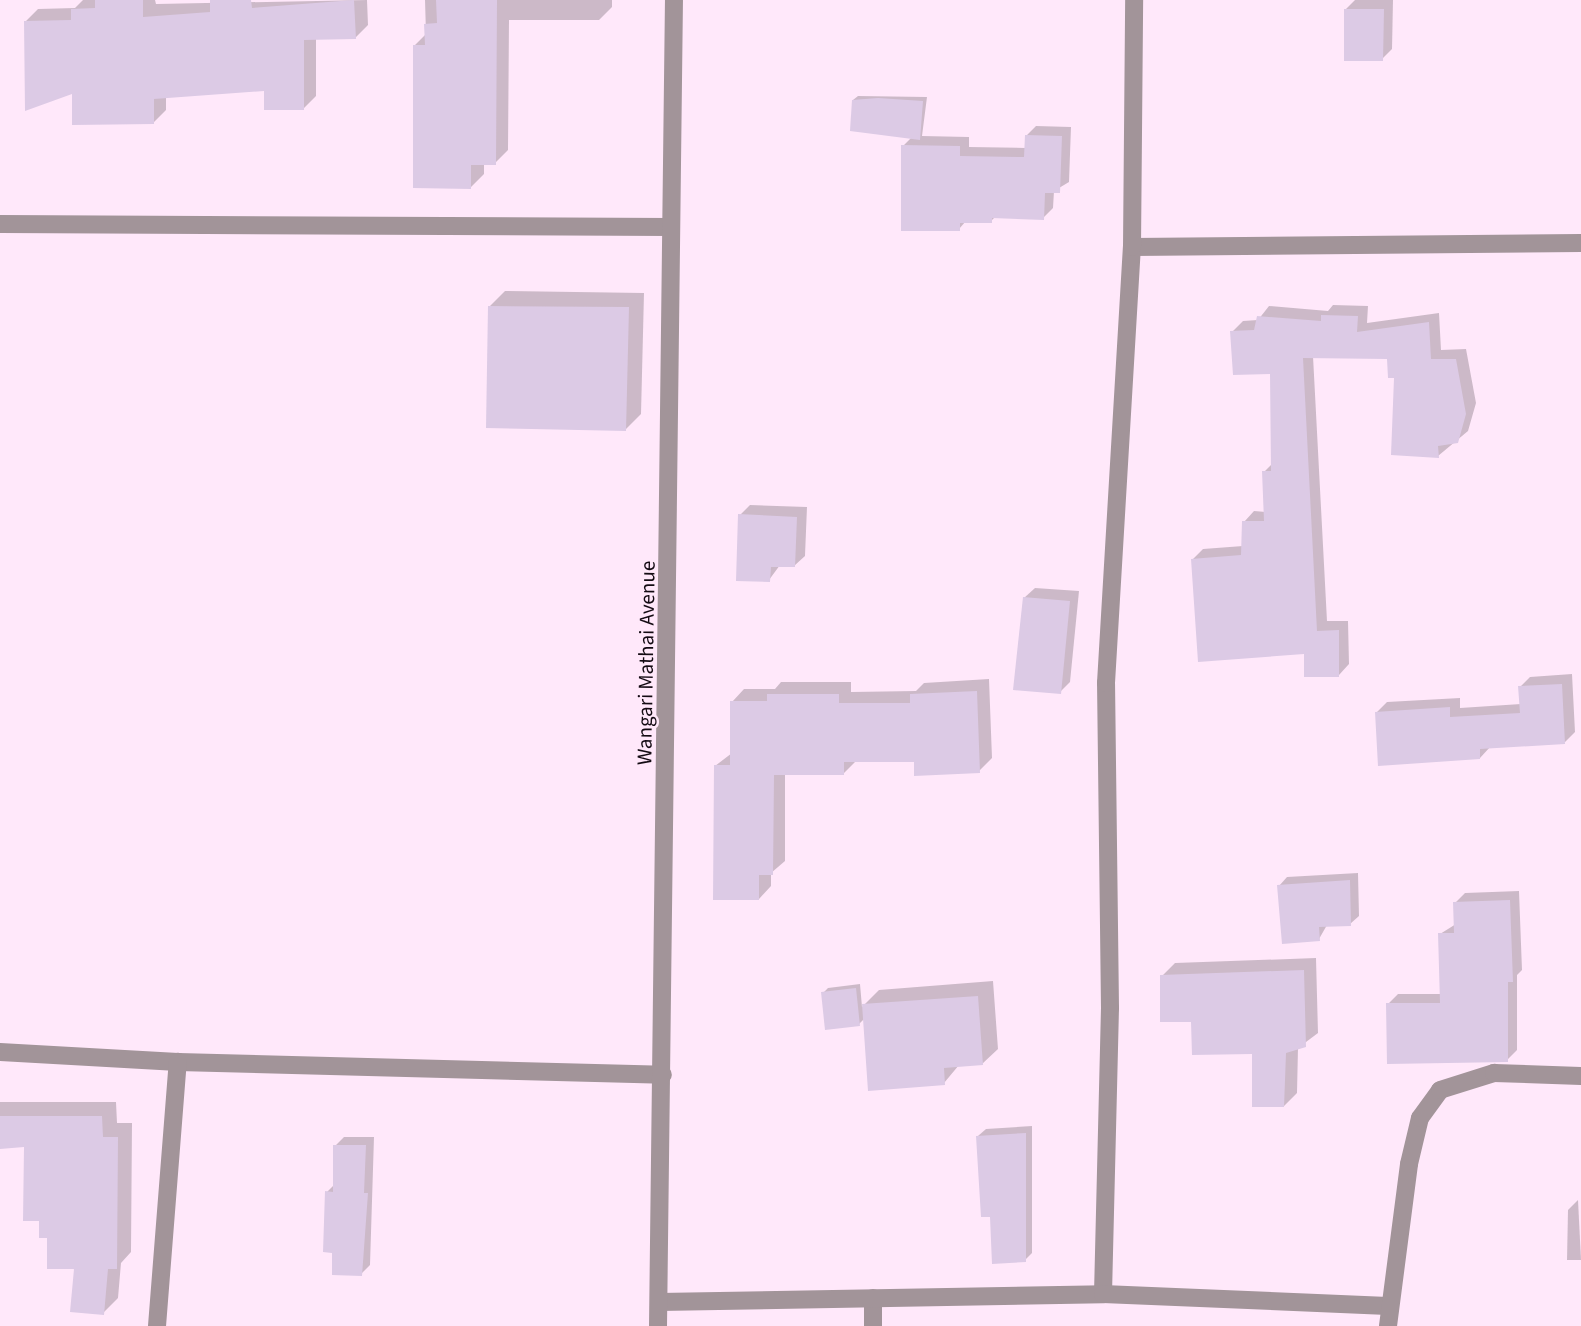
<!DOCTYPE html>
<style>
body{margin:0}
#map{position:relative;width:1581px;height:1326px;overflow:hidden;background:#ffe8fa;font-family:"Source Sans 3",sans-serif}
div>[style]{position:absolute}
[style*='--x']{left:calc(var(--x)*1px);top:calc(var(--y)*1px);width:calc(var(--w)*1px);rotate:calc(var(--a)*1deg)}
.shadow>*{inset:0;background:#0003}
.building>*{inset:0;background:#dccae5}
.minor>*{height:18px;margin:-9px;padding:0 9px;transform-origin:9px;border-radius:9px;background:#a29499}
span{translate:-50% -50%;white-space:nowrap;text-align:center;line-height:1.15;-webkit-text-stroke:5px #ffe8fa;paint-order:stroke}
.street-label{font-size:21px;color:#130a12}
</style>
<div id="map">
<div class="shadow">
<i style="clip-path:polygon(83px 0,155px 0,156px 4px,367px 0,368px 25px,355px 38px,316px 38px,316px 96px,303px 109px,266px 89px,166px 96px,166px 110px,153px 123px,74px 92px,25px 22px,38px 9px,75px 8px)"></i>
<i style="clip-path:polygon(425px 0,612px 0,612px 7px,599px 20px,509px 20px,508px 150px,495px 163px,484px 163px,484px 174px,471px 187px,415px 45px,426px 34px)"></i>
<i style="clip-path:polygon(1355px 0,1393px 0,1392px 49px,1382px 59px,1346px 9px)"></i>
<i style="clip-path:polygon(858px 96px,927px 97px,922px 136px,969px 137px,969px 147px,1026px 148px,1026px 136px,1036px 126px,1071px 127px,1069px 182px,1054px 191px,1053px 208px,1043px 218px,996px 216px,991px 221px,966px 221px,959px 229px,903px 146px,912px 137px,853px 100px)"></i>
<i style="clip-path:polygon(505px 291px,644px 293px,641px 414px,626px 429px,490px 306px)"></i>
<i style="clip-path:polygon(1333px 305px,1368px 306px,1367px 323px,1439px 313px,1441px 350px,1466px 349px,1476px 403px,1468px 431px,1438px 456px,1388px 357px,1313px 356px,1327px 621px,1348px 621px,1349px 664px,1339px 675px,1193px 559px,1203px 549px,1243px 546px,1244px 522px,1254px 511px,1266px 512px,1264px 472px,1273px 463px,1272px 373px,1232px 332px,1243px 321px,1258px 320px,1269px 306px,1328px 311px)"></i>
<i style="clip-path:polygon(750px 505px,807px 507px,805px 556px,794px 566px,780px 565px,769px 580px,740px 515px)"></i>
<i style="clip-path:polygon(1035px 588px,1079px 591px,1070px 682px,1060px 692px,1024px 598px)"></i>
<i style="clip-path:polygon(1572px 674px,1575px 732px,1565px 742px,1491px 746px,1480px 758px,1376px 713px,1387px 702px,1460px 698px,1460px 708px,1521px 704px,1520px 687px,1530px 677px)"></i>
<i style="clip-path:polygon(989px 679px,992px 758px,979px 771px,915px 760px,857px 760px,844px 773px,785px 773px,785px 861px,771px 873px,771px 886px,759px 899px,715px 766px,732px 753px,732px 702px,744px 689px,775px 689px,781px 682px,851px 682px,851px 692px,916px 691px,924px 683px)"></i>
<i style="clip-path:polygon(1358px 873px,1359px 916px,1350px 924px,1327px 925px,1319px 939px,1279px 886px,1287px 877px)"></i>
<i style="clip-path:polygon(1519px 891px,1522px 970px,1517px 975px,1517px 1050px,1507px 1060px,1388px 1004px,1398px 994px,1441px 994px,1440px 934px,1456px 924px,1455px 903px,1465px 893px)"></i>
<i style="clip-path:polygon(1316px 958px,1318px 1033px,1298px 1048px,1297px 1093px,1284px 1106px,1254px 1052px,1162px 976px,1175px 963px)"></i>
<i style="clip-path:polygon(993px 981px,998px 1049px,982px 1064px,959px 1065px,944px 1083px,865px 1018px,859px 1024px,823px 993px,828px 988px,860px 984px,862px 1007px,879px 990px)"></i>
<i style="clip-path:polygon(0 1102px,116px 1102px,117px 1123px,132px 1123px,131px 1252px,121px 1263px,118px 1298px,103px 1313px,41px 1220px,25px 1145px,0 1147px)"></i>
<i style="clip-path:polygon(1032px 1126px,1032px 1253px,1025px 1260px,992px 1215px,978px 1136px,986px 1129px)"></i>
<i style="clip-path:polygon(344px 1137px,374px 1137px,370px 1265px,361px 1274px,334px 1251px,327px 1192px,335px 1184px,335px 1146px)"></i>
<i style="clip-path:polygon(1578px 1200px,1581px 1260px,1567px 1260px,1568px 1210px)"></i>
</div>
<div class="building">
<i style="clip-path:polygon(95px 0,143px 0,143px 17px,210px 12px,210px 0,251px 0,252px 8px,354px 0,356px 39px,304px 40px,304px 110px,264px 110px,264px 91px,154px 99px,154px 124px,72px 125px,72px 94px,25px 111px,24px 21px,71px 20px,71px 9px,95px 8px)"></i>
<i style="clip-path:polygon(436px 0,497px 0,496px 165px,471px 165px,471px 189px,413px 188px,413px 45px,425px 45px,424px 24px,437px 23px)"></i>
<i style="clip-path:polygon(1344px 9px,1384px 9px,1383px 61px,1344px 61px)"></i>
<i style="clip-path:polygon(878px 98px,923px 101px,920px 140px,850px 131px,852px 100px)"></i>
<i style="clip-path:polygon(1025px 135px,1062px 136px,1060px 193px,1045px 193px,1044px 220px,992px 218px,992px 223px,960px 223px,960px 231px,901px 231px,901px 145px,960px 146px,960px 156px,1024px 157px)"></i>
<i style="clip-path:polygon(488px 306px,629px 307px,626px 431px,486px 428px)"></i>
<i style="clip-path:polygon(1321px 315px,1358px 316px,1357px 332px,1429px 322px,1431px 359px,1456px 359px,1466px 414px,1458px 443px,1438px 446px,1439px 458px,1391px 455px,1394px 378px,1388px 378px,1387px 359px,1303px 358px,1317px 631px,1339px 630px,1339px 677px,1304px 677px,1304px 654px,1198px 662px,1191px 559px,1241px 555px,1242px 521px,1264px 521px,1262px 471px,1271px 471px,1270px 374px,1233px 375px,1230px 331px,1254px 330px,1257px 316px,1321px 321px)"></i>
<i style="clip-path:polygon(738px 514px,797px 517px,795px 567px,771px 567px,770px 582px,736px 581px)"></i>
<i style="clip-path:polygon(1023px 597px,1070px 601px,1061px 694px,1013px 690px)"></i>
<i style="clip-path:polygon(1562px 684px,1565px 744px,1480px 749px,1480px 759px,1378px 766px,1375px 712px,1450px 707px,1450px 717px,1520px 713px,1518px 686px)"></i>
<i style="clip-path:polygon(977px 691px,980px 773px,914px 776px,914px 762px,844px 762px,844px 775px,774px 775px,773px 875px,759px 875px,759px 900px,713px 900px,714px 765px,730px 765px,730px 701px,767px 701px,767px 694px,839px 694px,839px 703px,910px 703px,910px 694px)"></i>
<i style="clip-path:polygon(1350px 880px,1351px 926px,1319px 927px,1320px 941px,1282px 944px,1277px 885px)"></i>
<i style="clip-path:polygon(1510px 900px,1513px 982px,1508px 982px,1508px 1062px,1387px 1064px,1386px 1003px,1440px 1003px,1438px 933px,1454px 933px,1453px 902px)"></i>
<i style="clip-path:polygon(1304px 970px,1306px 1047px,1286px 1053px,1284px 1107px,1252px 1107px,1252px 1054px,1192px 1055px,1191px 1022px,1160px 1022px,1160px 975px)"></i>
<i style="clip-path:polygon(856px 988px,860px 1026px,825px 1030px,821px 992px)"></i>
<i style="clip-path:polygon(978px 996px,983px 1065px,944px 1068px,945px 1085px,868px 1091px,862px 1004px)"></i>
<i style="clip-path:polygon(0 1116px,102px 1116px,103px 1137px,118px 1137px,117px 1269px,108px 1269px,104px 1315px,70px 1312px,74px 1269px,47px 1269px,47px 1238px,39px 1238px,39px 1221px,23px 1221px,24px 1147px,0 1149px)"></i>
<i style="clip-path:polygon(1026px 1133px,1026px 1262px,992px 1264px,990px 1217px,981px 1217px,976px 1136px)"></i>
<i style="clip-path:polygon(333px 1145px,366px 1145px,364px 1193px,368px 1193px,362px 1276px,332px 1275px,332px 1253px,323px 1252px,325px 1191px,333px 1192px)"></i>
</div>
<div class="minor">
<i style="--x:0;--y:224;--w:671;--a:0.26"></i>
<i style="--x:1132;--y:247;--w:449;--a:-0.5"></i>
<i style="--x:0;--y:1052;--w:178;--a:3.2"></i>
<i style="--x:178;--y:1062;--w:485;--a:1.5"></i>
<i style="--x:1103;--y:1294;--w:286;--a:-88.6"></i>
<i style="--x:1110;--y:1008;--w:325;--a:-90.7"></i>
<i style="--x:1106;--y:683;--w:437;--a:-86.6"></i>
<i style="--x:1132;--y:247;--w:247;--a:-89.5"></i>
<i style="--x:873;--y:1298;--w:28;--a:90"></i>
<i style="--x:659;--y:1302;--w:444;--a:-1"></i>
<i style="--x:1103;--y:1294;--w:285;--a:2.4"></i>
<i style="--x:157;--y:1326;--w:265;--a:-85.5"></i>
<i style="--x:658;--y:1326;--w:1326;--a:-89.31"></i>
<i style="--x:1388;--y:1326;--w:163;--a:-82.6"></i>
<i style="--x:1409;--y:1164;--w:47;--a:-76.6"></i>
<i style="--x:1420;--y:1118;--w:34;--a:-54"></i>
<i style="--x:1440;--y:1090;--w:57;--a:-17.5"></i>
<i style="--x:1494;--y:1073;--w:87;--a:2"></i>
</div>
<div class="street-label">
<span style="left:646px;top:663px;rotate:-89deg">Wangari Mathai Avenue</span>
</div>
</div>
